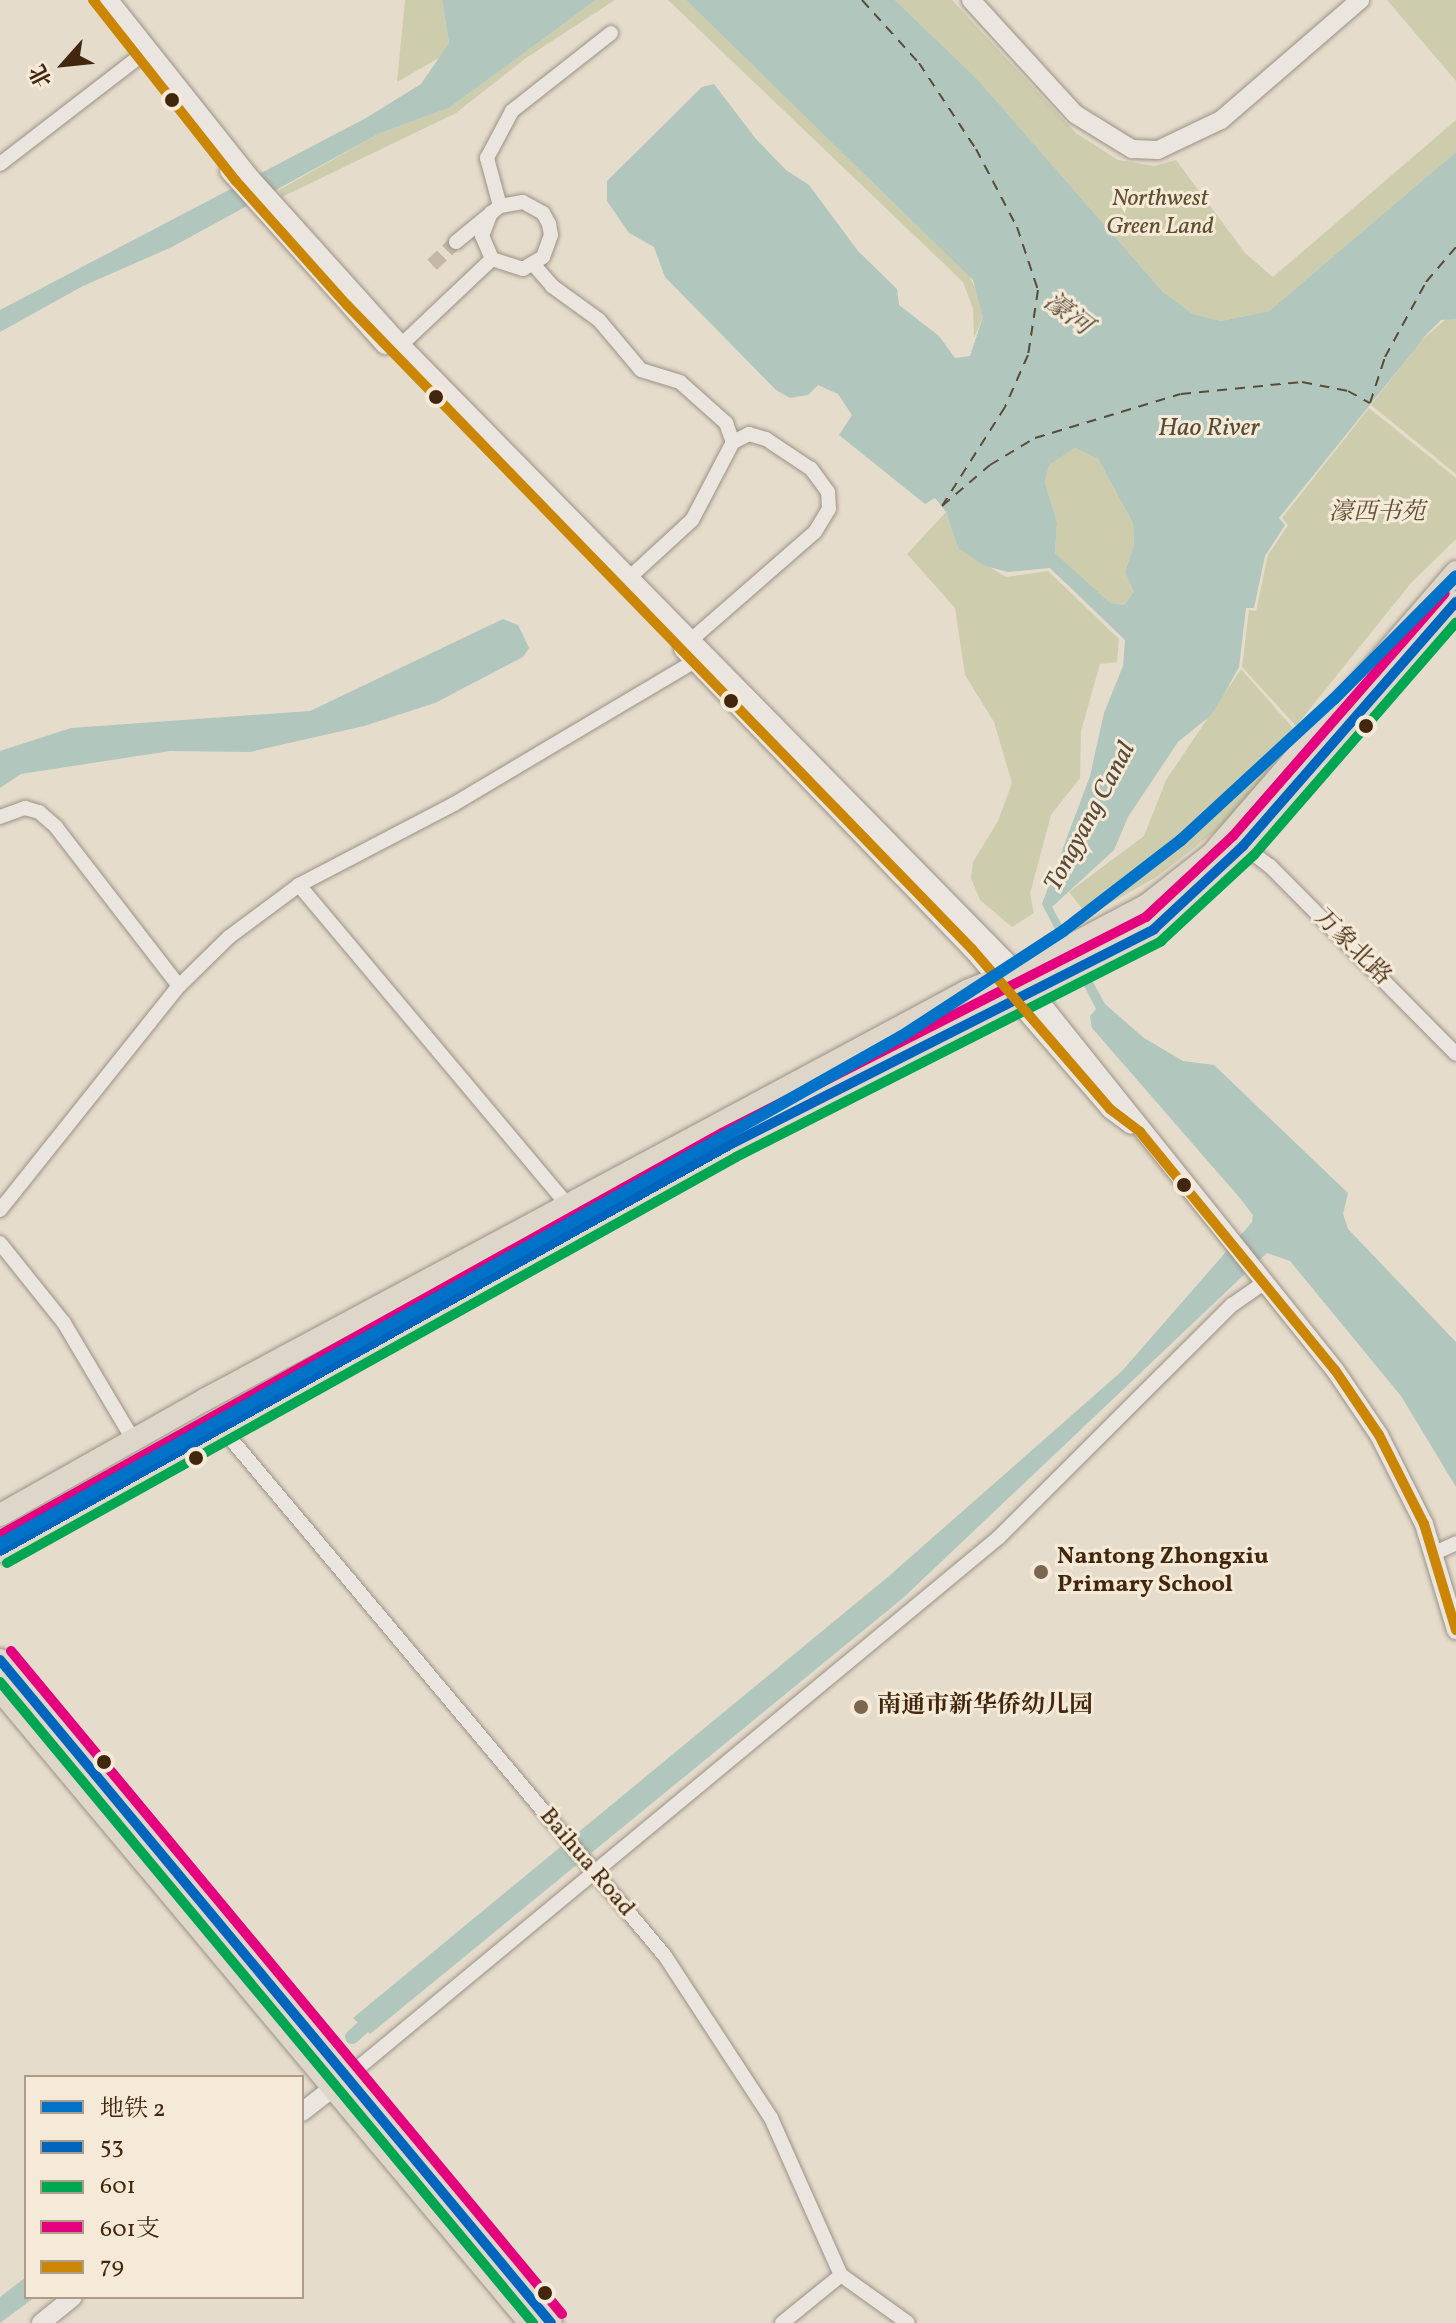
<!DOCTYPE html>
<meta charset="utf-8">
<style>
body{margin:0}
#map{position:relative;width:1456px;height:2323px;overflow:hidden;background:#e6dccc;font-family:Vollkorn,"Noto Serif SC",serif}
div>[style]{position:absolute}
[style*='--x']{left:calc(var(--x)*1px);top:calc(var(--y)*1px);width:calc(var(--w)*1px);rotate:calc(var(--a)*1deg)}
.green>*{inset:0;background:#cdcdad}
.water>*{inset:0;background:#b1c6bd}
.canal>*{height:14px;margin:-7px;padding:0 7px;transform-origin:7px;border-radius:7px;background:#b1c6bd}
.ferry>*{height:2px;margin-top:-1px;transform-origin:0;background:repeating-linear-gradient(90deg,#584c38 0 10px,transparent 0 18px)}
.minor-tunnel>*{height:14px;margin-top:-7px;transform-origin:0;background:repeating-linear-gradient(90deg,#c5b8a6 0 14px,transparent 0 21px)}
.roads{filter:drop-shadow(0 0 2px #9b9286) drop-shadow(0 0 2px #9b9286)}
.minor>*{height:14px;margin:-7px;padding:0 7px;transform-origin:7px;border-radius:7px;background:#eae5de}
.tertiary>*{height:18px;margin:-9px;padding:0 9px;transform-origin:9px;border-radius:9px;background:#eae5de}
.primary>*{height:22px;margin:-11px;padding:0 11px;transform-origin:11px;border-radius:11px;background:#ded6c9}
.bus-1>*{height:10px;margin:-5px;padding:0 5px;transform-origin:5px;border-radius:5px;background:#0065bd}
.bus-2>*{height:10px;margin:-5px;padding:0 5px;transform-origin:5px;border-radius:5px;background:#00a651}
.bus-3>*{height:10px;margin:-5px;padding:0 5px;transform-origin:5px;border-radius:5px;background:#e5007d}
.bus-4>*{height:10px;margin:-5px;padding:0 5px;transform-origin:5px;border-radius:5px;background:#ca8604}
.metro-1>*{height:12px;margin:-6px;padding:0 6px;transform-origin:6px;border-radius:6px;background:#0072c8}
.dots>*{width:22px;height:22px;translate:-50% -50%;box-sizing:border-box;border:4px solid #f5ead7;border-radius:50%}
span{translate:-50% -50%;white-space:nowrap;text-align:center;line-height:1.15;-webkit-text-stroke:6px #f5ead7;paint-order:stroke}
.park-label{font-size:24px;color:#604e30;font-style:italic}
.street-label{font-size:24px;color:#42270e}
.poi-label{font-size:24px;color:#42270e;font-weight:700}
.left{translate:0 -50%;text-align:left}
.water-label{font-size:26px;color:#584c38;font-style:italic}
.legend{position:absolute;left:24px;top:2075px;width:280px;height:224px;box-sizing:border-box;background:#f5ead7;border:2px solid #ad9c87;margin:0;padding:10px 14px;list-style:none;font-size:24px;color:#42270e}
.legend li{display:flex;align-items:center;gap:16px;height:40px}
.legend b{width:40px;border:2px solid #ad9c87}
.north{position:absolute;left:24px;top:24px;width:80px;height:80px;-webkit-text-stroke:6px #f5ead7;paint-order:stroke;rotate:243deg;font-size:22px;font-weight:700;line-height:32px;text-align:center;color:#42270e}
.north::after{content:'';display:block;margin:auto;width:28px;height:36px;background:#42270e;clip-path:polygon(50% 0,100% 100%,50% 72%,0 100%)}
</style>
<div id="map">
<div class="green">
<i style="clip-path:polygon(405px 0,442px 0,449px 43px,444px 55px,397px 82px)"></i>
<i style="clip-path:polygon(596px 0,615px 0,526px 58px,456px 113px,282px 197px,279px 190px,380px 133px,449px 108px)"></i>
<i style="clip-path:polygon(668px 0,686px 0,969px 275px,982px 302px,983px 317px,974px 338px,973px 309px,963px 282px)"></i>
<i style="clip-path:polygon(895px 0,952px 0,1076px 133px,1118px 160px,1154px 166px,1176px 160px,1245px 253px,1273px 277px,1456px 120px,1456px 152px,1269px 311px,1221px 321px,1193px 314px,1163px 292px,978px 80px)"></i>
<i style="clip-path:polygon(1387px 0,1456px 0,1456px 81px)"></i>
<i style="clip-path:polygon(1448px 317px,1456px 319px,1456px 474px,1371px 405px,1421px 341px)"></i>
<i style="clip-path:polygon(1369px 408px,1456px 478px,1456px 539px,1411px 583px,1296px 726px,1242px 667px,1249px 610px,1256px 611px,1268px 555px,1288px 525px,1282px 518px)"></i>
<i style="clip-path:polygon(1075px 448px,1098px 459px,1133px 523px,1134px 545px,1125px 572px,1134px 592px,1124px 605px,1109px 603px,1055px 553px,1057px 522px,1045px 483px,1049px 465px)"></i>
<i style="clip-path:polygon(946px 512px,958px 548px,1006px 577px,1048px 571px,1119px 639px,1117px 662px,1100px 664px,1081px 731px,1080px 778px,1051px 815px,1030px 894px,1034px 913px,1012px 927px,980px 900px,971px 878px,973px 862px,998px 821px,1012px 783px,994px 722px,965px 675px,955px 608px,907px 554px)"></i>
<i style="clip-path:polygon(1241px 669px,1300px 736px,1228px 821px,1158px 876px,1088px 916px,1069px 892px,1144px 836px,1166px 780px)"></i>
</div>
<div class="water">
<i style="clip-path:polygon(442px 0,596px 0,449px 108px,380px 133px,172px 247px,83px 286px,0 332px,0 310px,366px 118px,421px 84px,449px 43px)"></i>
<i style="clip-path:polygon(evenodd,686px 0,895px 0,978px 80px,1163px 292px,1193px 314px,1221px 321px,1269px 311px,1456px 152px,1456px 319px,1441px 320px,1427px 334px,1279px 518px,1285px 525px,1265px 556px,1254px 608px,1246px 608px,1239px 667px,1223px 696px,1210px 716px,1178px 742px,1128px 817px,1114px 850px,1052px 907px,1105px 1004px,1144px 1038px,1183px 1061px,1214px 1065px,1348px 1193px,1343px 1214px,1348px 1229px,1456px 1342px,1456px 1487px,1401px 1396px,1290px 1261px,1267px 1253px,903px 1598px,370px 2034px,353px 2018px,889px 1576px,1122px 1371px,1252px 1222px,1253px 1215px,1239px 1197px,1092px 1028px,1090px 1016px,1096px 1009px,1042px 904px,1090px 776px,1104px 713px,1123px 666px,1125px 640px,1050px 568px,1008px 572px,985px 566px,958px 548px,946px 512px,935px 498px,925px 504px,839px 435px,852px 415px,838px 394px,818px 385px,808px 395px,790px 398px,776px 390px,665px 277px,654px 247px,629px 233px,607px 201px,607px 181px,702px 87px,714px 84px,756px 139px,786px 170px,809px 185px,858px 251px,897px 289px,899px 305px,939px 336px,955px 358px,970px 356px,983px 317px,973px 280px,686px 0,1075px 448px,1098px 459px,1133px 523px,1134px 545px,1125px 572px,1134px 592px,1124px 605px,1110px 603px,1055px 553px,1057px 522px,1045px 483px,1049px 465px,1075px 448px)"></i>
<i style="clip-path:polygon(503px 619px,518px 625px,529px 648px,523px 657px,435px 703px,364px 726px,250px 752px,170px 751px,21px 774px,0 788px,0 751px,71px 728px,310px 711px)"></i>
<i style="clip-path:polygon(26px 2277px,26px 2297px,35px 2297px,0 2323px,0 2297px)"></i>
</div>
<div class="canal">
<i style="--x:352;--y:2037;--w:15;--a:-42"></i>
</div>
<div class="ferry">
<i style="--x:862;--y:0;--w:85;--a:47.9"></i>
<i style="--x:919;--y:63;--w:103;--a:56.5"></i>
<i style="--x:976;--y:149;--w:88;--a:62.3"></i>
<i style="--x:1017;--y:227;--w:66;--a:71.6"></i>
<i style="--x:1038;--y:290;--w:66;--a:98.7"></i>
<i style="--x:1028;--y:355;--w:57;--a:113.9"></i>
<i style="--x:1005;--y:407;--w:117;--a:122.5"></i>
<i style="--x:942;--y:506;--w:63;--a:-40.5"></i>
<i style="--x:990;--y:465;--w:52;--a:-31"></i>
<i style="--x:1035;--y:438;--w:152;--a:-16.8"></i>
<i style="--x:1181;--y:394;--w:122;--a:-5.7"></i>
<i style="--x:1302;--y:382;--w:47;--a:11.1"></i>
<i style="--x:1348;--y:391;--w:25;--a:29"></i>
<i style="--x:1370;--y:403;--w:48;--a:-71.9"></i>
<i style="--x:1385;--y:357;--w:85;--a:-61.3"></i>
<i style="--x:1426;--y:282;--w:46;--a:-49.4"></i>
</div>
<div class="minor-tunnel">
<i style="--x:432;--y:265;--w:33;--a:-44"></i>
</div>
<div class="roads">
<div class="minor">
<i style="--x:0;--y:164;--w:187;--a:-37.6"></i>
<i style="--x:500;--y:206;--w:50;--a:-105.2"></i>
<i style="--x:487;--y:158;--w:53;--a:-62"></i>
<i style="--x:512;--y:111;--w:126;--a:-38.2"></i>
<i style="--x:456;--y:242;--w:57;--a:-39.3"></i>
<i style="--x:500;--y:206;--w:23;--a:-10"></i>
<i style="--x:523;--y:202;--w:23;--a:29"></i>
<i style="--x:543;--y:213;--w:13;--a:61"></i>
<i style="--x:549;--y:224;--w:11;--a:80"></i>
<i style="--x:551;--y:235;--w:23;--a:110"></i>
<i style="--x:543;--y:257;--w:23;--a:149"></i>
<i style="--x:523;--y:269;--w:33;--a:-162"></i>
<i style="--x:492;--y:259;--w:25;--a:-113"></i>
<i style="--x:482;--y:236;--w:25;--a:-69"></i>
<i style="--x:534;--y:265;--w:28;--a:49"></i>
<i style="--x:552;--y:286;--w:58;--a:35.9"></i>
<i style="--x:599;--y:320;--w:65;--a:50"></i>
<i style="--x:641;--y:370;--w:41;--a:17.1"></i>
<i style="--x:680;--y:382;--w:62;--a:41.7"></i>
<i style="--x:726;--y:423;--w:20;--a:70"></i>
<i style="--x:733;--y:442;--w:88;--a:117.7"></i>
<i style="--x:692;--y:520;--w:84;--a:137.4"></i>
<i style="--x:401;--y:345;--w:125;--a:-43.4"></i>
<i style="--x:691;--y:640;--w:164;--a:-41.1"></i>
<i style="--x:815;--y:532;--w:27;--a:-59"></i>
<i style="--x:829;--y:509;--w:17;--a:-93"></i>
<i style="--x:828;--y:492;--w:29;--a:-126"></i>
<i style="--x:811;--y:469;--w:54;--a:-146.3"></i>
<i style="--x:766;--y:439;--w:18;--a:-164"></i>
<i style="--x:749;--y:434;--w:18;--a:153"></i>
<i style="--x:0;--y:817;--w:27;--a:-20"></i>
<i style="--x:25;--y:808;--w:15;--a:16"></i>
<i style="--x:39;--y:812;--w:23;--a:41"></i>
<i style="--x:56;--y:827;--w:201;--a:52.3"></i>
<i style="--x:1243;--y:846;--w:34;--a:37"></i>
<i style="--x:1270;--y:866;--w:264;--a:45.3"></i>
<i style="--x:299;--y:885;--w:419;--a:50"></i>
<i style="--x:0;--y:1210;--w:287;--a:-51.4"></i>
<i style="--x:179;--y:986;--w:70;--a:-44.4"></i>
<i style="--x:229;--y:937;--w:87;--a:-36.6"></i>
<i style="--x:299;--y:885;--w:175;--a:-27.6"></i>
<i style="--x:454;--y:804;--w:288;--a:-30.7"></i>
<i style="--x:0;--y:1243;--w:102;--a:51.3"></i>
<i style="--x:64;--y:1323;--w:135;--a:59.3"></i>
<i style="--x:220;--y:1426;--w:692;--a:49.98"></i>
<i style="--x:665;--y:1956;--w:194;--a:56.8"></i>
<i style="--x:771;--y:2118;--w:172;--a:66"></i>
<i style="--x:841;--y:2275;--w:82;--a:35.6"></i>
<i style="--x:1435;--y:1553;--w:23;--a:-25"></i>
<i style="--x:341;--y:2082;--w:854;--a:-39.63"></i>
<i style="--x:999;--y:1537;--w:329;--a:-44.9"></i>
<i style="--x:1232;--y:1305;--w:38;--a:-35"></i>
<i style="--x:782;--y:2323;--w:76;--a:-39.1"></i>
</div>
<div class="tertiary">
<i style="--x:109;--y:0;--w:223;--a:51.5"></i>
<i style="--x:248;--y:175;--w:229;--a:48"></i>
<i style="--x:401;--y:345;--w:875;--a:45.51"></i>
<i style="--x:1014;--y:969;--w:514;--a:51.32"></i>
<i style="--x:1335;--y:1370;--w:78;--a:55.9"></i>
<i style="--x:1379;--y:1435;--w:100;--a:63.2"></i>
<i style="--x:1424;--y:1524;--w:111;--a:73.2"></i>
<i style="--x:971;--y:0;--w:154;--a:47.6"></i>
<i style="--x:1075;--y:114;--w:67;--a:31.6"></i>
<i style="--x:1132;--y:149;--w:26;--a:2"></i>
<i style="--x:1158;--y:150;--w:70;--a:-25.5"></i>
<i style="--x:1221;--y:120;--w:184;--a:-40.8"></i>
<i style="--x:229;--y:171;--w:234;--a:48.1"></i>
<i style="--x:683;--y:649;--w:417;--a:46.1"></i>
<i style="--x:972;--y:949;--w:211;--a:49.2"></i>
<i style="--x:1110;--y:1109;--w:26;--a:37"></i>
<i style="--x:302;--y:2112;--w:41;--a:-38"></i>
<i style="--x:41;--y:2323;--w:41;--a:-39.1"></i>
</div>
<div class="primary">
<i style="--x:0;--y:1515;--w:234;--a:-29.4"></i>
<i style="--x:204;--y:1400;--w:866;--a:-28.19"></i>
<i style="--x:967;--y:991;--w:80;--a:-22.1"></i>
<i style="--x:1041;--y:961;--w:120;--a:-27.8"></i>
<i style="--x:1147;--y:905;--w:83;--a:-38.1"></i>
<i style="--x:1212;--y:854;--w:373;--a:-49.1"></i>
<i style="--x:0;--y:1551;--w:834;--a:-29.11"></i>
<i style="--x:729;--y:1145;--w:477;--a:-26.9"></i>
<i style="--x:1154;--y:929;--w:122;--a:-43"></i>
<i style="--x:1243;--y:846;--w:324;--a:-48.9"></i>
<i style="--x:0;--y:1660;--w:862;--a:50.27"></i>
<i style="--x:0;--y:1690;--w:826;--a:50.06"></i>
</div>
</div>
<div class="bus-1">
<i style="--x:0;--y:1551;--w:834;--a:-29.11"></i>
<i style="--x:729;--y:1145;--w:477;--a:-26.9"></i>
<i style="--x:1154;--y:929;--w:122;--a:-43"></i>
<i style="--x:1243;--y:846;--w:324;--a:-48.9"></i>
<i style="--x:0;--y:1660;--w:862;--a:50.27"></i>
</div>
<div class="bus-2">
<i style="--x:7;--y:1563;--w:834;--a:-29.11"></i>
<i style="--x:736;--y:1157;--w:477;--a:-26.9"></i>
<i style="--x:1161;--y:941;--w:127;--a:-42.8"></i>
<i style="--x:1254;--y:855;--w:308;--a:-49"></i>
<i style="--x:0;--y:1682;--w:834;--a:50.26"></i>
</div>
<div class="bus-3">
<i style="--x:0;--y:1535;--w:826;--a:-29.11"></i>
<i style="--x:722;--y:1133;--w:476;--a:-27"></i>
<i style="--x:1146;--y:917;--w:119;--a:-43"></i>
<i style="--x:1233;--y:836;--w:322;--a:-48.9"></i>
<i style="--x:11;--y:1651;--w:862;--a:50.27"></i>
</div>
<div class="bus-4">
<i style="--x:93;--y:0;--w:231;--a:51.7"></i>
<i style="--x:236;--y:181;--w:166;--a:48.2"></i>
<i style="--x:347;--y:305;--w:897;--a:45.86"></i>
<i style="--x:972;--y:949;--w:211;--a:49.2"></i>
<i style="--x:1110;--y:1109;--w:38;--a:37"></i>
<i style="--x:1140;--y:1132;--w:308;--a:50.7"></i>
<i style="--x:1335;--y:1370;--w:78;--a:55.9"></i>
<i style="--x:1379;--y:1435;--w:100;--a:63.2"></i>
<i style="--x:1424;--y:1524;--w:111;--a:73.2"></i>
</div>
<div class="metro-1">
<i style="--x:0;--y:1544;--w:1035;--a:-29.39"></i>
<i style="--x:902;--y:1036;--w:192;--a:-33.1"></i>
<i style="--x:1063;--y:931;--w:149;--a:-37.6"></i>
<i style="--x:1181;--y:840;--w:208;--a:-42.7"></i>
<i style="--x:1334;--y:699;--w:173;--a:-45.2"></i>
</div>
<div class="dots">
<i style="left:172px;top:100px;background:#42270e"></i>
<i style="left:436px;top:397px;background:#42270e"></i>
<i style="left:731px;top:701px;background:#42270e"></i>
<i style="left:1366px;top:726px;background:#42270e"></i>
<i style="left:1184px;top:1185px;background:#42270e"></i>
<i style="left:196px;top:1458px;background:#42270e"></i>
<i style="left:1041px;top:1572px;background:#7b6650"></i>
<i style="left:861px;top:1707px;background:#7b6650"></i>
<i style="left:104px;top:1762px;background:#42270e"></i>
<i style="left:545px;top:2293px;background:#42270e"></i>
</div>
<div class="park-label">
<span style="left:1160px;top:214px">Northwest<br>Green Land</span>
<span style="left:1377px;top:514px">濠西书苑</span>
</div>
<div class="street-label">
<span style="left:1352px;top:948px;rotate:45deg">万象北路</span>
<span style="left:586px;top:1863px;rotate:50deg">Baihua Road</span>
</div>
<div class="poi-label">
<span class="left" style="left:1057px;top:1572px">Nantong Zhongxiu<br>Primary School</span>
<span class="left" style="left:877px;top:1707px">南通市新华侨幼儿园</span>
</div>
<div class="water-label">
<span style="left:1067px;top:315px;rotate:37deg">濠河</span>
<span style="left:1209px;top:429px">Hao River</span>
<span style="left:1091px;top:817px;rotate:-62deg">Tongyang Canal</span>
</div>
<ul class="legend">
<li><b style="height:10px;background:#0072c8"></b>地铁 2</li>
<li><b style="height:10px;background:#0065bd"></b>53</li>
<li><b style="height:10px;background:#00a651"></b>601</li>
<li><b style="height:10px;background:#e5007d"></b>601支</li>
<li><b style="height:10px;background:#ca8604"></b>79</li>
</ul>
<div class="north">北</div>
</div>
